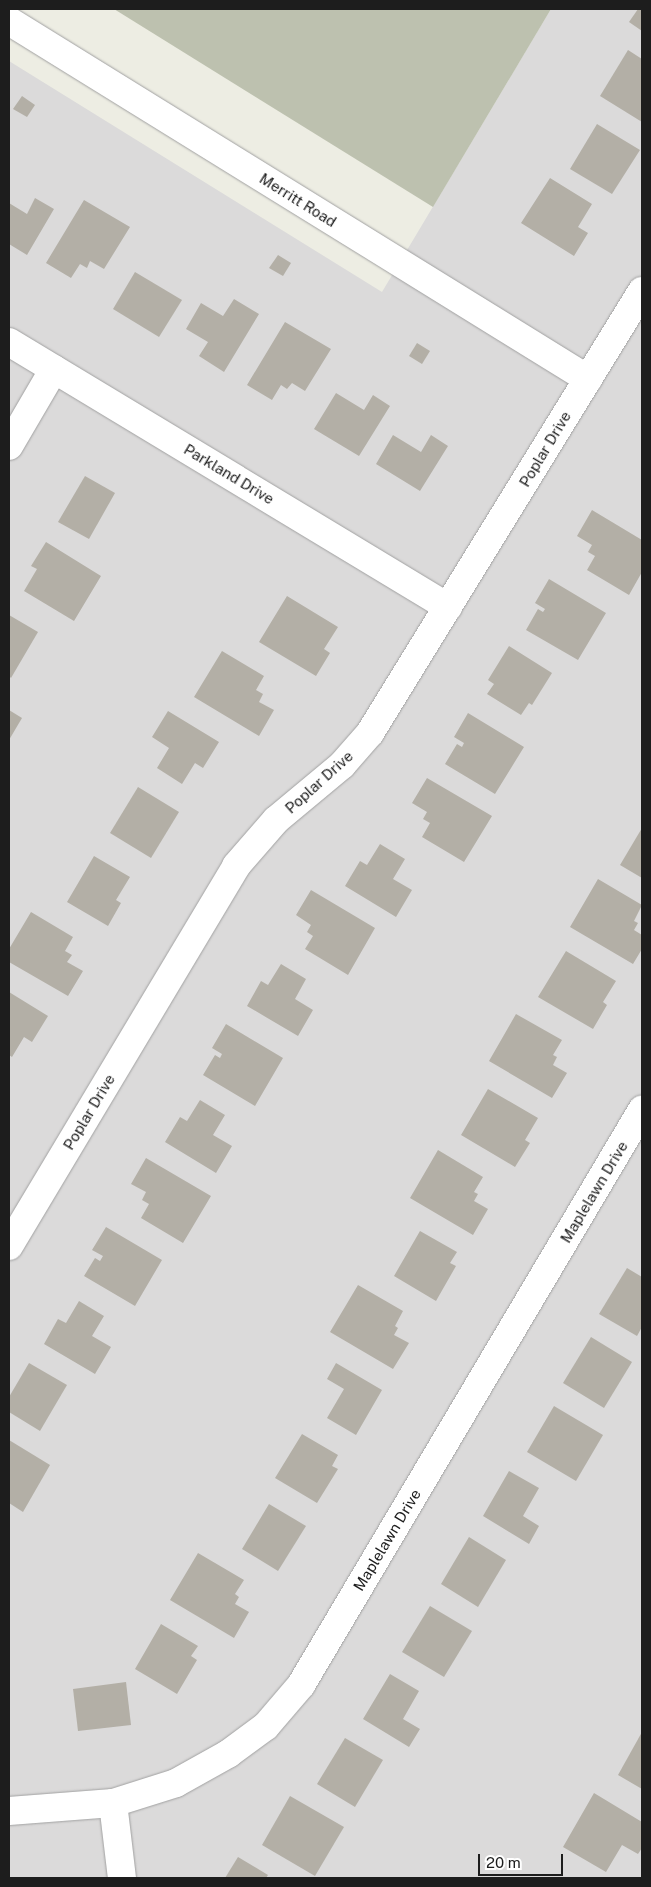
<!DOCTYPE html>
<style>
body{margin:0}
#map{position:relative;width:651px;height:1887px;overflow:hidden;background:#edede3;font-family:"Public Sans",sans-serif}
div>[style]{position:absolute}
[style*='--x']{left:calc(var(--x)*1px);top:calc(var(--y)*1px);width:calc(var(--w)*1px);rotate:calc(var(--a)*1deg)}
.residential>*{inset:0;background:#dbdada}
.construction>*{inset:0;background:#bdc1af}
.building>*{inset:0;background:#b3afa6}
.roads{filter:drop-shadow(0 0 1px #a1a1a1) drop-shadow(0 0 1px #a1a1a1)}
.minor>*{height:28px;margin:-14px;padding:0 14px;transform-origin:14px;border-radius:14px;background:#fff}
span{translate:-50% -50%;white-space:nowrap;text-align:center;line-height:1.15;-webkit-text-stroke:4.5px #fff;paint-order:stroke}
.street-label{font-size:15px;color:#1d1d1d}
.frame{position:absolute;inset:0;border:10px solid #1d1d1d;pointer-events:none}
.scale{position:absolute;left:478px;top:1854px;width:85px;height:22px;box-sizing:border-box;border:2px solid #1d1d1d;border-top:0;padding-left:6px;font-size:15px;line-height:18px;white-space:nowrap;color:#1d1d1d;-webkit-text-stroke:4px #fff;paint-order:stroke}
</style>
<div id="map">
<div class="residential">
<i style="clip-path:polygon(551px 9px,642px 9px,642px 1878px,9px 1878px,9px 61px,382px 292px)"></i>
</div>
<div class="construction">
<i style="clip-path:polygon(114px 9px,551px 9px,433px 207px)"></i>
</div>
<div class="building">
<i style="clip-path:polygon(638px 9px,642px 9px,642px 31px,629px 22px)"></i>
<i style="clip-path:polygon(628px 50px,642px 59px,642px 122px,600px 96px)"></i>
<i style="clip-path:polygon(22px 96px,35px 105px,27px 117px,13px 109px)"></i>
<i style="clip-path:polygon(597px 124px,640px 150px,612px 194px,570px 169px)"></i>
<i style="clip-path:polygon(550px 178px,592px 204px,578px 227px,588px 233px,574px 256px,521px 223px)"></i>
<i style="clip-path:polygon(35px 198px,54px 209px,27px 255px,9px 244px,9px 203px,27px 214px)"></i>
<i style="clip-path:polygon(84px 200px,130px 227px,104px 269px,90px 261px,87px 268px,80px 264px,71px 278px,46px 263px)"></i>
<i style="clip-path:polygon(278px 255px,291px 263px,283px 276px,269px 268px)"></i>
<i style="clip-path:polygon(135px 272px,182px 300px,159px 337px,113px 309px)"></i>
<i style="clip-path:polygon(234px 299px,259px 314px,224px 372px,199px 356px,208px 342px,186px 329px,201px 303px,223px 316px)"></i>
<i style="clip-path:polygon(285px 322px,331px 349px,305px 391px,292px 383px,287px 389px,281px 385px,272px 400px,247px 385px)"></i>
<i style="clip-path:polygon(417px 343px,430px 351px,422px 364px,409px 356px)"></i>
<i style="clip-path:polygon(336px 393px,364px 410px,373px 395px,390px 406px,359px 456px,314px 429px)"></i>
<i style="clip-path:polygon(393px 435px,421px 452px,431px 435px,448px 446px,420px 491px,376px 464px)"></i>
<i style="clip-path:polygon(85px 476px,115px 493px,89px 539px,58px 522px)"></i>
<i style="clip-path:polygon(592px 510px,642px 540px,642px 572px,629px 595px,587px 570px,595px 556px,588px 552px,592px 545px,577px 536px)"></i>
<i style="clip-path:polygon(46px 542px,101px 576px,74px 621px,24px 591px,37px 569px,31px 566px)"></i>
<i style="clip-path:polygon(549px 579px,606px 613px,578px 660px,526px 630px,538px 609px,543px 612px,545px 609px,535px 603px)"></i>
<i style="clip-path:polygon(287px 596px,338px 627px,324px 649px,330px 653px,316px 676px,259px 642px)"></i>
<i style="clip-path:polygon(9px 615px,38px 632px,11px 678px,9px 676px)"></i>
<i style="clip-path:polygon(509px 646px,552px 673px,532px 705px,529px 703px,521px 715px,487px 694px,494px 684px,488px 680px)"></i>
<i style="clip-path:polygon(222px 651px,264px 676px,256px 690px,263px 694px,259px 702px,274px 710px,259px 736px,194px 697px)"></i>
<i style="clip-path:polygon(9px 710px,22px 718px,9px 740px)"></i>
<i style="clip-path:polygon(168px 711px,219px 742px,203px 768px,195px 763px,182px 784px,157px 768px,169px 748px,152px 737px)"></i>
<i style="clip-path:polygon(468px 713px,524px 747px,495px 794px,445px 764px,457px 744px,462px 747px,464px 743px,454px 737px)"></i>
<i style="clip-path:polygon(427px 778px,492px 816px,464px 862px,422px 837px,430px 823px,423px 819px,427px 812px,412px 803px)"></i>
<i style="clip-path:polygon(138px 787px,179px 812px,151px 858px,110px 833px)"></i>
<i style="clip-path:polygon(642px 828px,642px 878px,620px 865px)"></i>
<i style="clip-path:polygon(380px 844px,405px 859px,393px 879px,412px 890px,396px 917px,345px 886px,360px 861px,367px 865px)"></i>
<i style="clip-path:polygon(94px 856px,130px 877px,116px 900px,121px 903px,108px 926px,67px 902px)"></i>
<i style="clip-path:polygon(598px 879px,642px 905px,634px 921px,638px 923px,634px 930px,642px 935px,642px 949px,633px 964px,570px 927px)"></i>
<i style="clip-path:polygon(311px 890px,375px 928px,348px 975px,305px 949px,313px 936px,307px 932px,311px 925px,296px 915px)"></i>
<i style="clip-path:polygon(31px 912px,73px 937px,65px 951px,72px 955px,67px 962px,83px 971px,68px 996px,9px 962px,9px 949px)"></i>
<i style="clip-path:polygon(566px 951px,616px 981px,603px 1002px,607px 1005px,593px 1029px,538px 997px)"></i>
<i style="clip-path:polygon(281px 964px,306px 979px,295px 999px,313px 1010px,298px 1036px,247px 1006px,261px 981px,268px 985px)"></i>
<i style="clip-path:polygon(9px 992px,48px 1016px,32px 1042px,24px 1037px,12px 1057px,9px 1055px)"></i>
<i style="clip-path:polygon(516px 1014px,562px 1040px,553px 1055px,557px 1057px,553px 1065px,567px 1073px,552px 1098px,489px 1061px)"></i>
<i style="clip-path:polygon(226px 1024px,283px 1058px,255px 1106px,203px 1075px,215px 1055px,220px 1058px,222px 1054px,212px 1048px)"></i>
<i style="clip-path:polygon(488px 1089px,538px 1118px,525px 1140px,530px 1143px,515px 1167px,461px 1135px)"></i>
<i style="clip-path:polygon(200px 1100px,225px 1115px,213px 1135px,232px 1146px,216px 1173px,165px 1142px,180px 1117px,187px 1121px)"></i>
<i style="clip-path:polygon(438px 1150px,483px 1177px,474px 1192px,478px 1194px,474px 1201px,488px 1209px,473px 1235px,410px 1198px)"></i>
<i style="clip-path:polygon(146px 1158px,211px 1196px,183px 1243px,141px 1218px,149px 1204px,142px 1200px,146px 1192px,131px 1184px)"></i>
<i style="clip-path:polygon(106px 1227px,162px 1260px,135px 1306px,84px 1276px,95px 1258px,100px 1261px,103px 1256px,92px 1250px)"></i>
<i style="clip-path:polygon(420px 1231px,457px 1252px,450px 1263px,456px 1266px,436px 1301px,394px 1276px)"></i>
<i style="clip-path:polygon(627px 1268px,642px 1277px,642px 1327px,637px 1336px,599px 1314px)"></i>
<i style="clip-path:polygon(358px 1285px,403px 1311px,395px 1326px,398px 1328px,394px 1335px,409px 1343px,393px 1369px,330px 1332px)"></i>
<i style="clip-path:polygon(79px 1301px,104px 1316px,92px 1336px,111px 1347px,95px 1374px,44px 1344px,58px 1319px,66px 1323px)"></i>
<i style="clip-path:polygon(591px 1337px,632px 1362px,604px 1408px,563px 1383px)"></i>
<i style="clip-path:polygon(29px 1363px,67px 1385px,40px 1431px,9px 1412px,9px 1397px)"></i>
<i style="clip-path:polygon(336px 1363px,382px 1390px,356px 1435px,327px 1418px,344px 1389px,327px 1379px)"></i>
<i style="clip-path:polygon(554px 1406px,603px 1435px,576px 1481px,527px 1452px)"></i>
<i style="clip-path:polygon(302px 1434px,338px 1455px,332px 1466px,338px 1469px,317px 1503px,275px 1478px)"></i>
<i style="clip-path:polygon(9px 1440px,50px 1465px,23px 1512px,9px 1503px)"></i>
<i style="clip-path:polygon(509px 1471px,539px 1488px,523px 1516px,539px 1526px,529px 1544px,483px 1516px)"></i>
<i style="clip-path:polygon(269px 1504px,306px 1526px,278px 1571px,242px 1549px)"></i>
<i style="clip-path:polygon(469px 1537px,506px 1560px,478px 1607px,441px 1584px)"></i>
<i style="clip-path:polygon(198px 1553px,244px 1580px,235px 1594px,239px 1597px,235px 1604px,249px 1612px,234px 1638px,170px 1600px)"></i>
<i style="clip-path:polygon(430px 1606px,472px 1631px,444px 1677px,402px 1652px)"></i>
<i style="clip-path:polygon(161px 1624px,198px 1646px,191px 1656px,197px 1660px,177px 1694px,135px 1669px)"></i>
<i style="clip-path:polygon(390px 1674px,419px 1691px,403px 1719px,420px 1729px,409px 1747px,363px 1719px)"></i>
<i style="clip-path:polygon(126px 1682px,131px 1725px,78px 1731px,73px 1689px)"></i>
<i style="clip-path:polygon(642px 1732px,642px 1789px,618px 1775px)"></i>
<i style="clip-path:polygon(345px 1738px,383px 1760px,355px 1807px,317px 1784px)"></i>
<i style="clip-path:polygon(594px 1793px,642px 1822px,642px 1848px,638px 1854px,622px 1845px,606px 1872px,563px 1847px)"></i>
<i style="clip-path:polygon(290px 1796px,344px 1827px,315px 1876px,262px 1845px)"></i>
<i style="clip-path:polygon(238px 1857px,268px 1875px,266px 1878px,225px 1878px)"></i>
</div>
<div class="roads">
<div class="minor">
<i style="--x:9;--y:21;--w:681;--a:31.73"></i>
<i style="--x:9;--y:342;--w:513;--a:31.12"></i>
<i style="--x:9;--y:446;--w:89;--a:-59.7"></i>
<i style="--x:9;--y:1246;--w:443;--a:-59.1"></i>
<i style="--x:236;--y:866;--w:61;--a:-49"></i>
<i style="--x:276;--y:820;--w:86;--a:-39.8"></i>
<i style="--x:342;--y:765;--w:43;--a:-48.8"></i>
<i style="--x:370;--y:733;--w:519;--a:-58.39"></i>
<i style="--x:113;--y:1803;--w:76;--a:83.2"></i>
<i style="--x:9;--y:1811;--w:104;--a:-4.4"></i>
<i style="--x:113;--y:1803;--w:66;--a:-17.6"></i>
<i style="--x:176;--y:1783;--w:60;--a:-29.1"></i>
<i style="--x:228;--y:1754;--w:47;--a:-36.4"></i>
<i style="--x:266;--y:1726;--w:54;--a:-49.5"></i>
<i style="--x:301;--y:1685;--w:669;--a:-59.33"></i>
</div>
</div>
<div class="street-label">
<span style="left:298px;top:200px;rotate:32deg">Merritt Road</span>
<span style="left:545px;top:449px;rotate:-59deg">Poplar Drive</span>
<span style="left:229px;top:474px;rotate:31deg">Parkland Drive</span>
<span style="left:319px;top:782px;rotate:-42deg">Poplar Drive</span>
<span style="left:89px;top:1112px;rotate:-59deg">Poplar Drive</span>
<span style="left:594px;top:1192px;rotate:-59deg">Maplelawn Drive</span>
<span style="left:387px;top:1540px;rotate:-59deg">Maplelawn Drive</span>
</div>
<div class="frame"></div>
<div class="scale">20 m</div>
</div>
